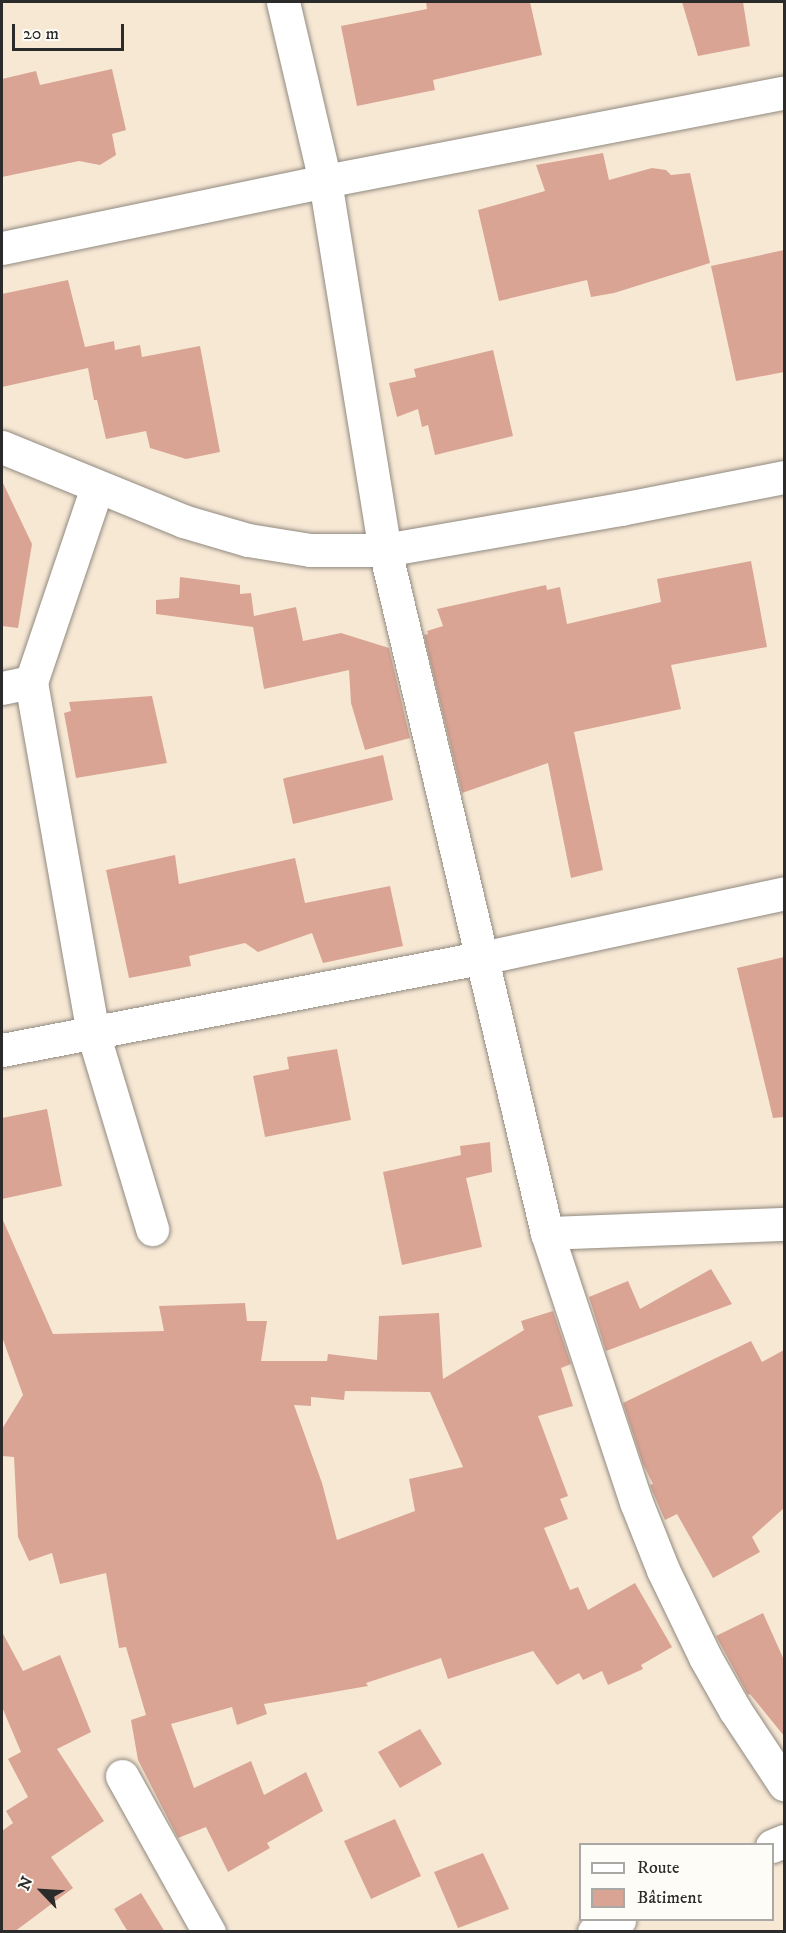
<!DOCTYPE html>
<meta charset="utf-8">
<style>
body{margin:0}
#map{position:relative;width:786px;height:1933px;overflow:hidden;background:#f7e8d4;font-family:"IM FELL DW Pica",serif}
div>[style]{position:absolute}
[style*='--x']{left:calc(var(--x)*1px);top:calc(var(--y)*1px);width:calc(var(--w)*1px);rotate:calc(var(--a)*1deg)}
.building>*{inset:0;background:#daa494}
.roads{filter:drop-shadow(0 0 2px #918a80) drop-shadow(0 0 2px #918a80)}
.minor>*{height:33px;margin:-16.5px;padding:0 16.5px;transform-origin:16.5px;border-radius:16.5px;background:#fff}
.major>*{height:33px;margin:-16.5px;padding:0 16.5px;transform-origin:16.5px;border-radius:16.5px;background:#fff}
span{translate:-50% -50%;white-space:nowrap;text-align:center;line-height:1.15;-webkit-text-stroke:4.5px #fdfcf7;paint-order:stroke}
.frame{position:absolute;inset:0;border:3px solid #2b2b2b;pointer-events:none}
.legend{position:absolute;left:579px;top:1843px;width:195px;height:78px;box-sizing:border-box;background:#fdfcf7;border:2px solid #a9a8a5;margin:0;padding:8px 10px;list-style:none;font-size:18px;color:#2b2b2b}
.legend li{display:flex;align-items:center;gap:12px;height:30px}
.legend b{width:30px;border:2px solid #a9a8a5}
.north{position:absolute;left:12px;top:1861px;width:60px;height:60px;-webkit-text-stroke:4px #fdfcf7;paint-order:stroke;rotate:295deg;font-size:16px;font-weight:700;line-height:24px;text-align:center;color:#2b2b2b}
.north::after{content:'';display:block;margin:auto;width:21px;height:27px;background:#2b2b2b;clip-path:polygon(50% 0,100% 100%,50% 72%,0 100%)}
.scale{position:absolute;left:12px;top:24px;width:112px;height:27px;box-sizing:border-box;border:3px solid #2b2b2b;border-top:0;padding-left:8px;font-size:18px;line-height:21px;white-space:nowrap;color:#2b2b2b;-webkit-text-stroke:4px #fdfcf7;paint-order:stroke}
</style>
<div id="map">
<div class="building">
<i style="clip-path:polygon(426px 2px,530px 2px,542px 55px,433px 80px,435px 90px,357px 106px,341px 26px,427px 9px)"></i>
<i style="clip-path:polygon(682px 2px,743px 2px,750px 46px,698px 56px)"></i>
<i style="clip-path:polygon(112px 69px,126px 130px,112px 134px,116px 155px,100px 165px,79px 161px,2px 177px,2px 79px,36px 71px,40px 85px)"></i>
<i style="clip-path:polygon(603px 153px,609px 180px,652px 168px,666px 170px,671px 175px,690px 173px,710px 263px,614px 293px,591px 297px,587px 280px,499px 301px,478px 210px,545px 191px,536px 165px)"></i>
<i style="clip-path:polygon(784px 250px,784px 372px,736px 381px,711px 266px)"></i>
<i style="clip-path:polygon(68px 280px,85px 347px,114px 341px,115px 350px,140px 345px,142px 357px,200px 346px,220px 452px,186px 459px,150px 448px,146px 431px,106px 439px,97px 400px,94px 400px,88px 368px,2px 387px,2px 294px)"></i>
<i style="clip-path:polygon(493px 350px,513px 436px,435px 455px,428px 425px,422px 427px,418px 409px,397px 417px,389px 383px,416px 377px,414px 369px)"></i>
<i style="clip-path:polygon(2px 481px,32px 544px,18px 628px,2px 626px)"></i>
<i style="clip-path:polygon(751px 561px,767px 647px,671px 665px,681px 709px,574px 732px,603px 870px,571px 878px,548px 763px,462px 793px,424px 635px,428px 634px,427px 631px,443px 626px,437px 609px,546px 585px,547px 590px,560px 587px,567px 624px,661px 602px,657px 579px)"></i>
<i style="clip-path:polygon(180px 577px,240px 585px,240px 594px,251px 593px,254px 616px,296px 607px,303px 641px,341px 633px,389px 648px,410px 738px,365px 750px,351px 703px,349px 670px,264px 689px,253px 627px,156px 614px,156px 600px,179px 598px)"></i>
<i style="clip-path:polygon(152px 696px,167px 763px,76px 778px,64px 713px,71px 711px,69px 702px)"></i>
<i style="clip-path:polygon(383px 755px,393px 800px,293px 824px,283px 779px,285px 778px)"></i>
<i style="clip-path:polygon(175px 855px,179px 884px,295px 858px,305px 903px,390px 886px,403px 946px,323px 963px,312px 933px,258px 952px,245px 943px,189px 956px,191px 966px,129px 978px,106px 870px)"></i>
<i style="clip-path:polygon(784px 957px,784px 1117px,773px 1118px,737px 968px)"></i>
<i style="clip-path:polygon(337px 1049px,351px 1120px,265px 1137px,253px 1076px,289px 1069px,287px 1057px)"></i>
<i style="clip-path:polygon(47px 1109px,62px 1186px,2px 1199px,2px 1118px)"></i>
<i style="clip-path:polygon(490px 1142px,492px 1172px,466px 1178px,482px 1247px,402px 1265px,383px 1172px,461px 1155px,460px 1146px)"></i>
<i style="clip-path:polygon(evenodd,2px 1218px,53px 1334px,164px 1331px,159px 1306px,245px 1303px,247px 1321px,267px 1321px,261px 1361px,327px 1361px,328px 1354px,377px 1360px,379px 1316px,439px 1313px,443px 1379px,524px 1330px,521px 1321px,553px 1311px,571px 1364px,561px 1368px,573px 1406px,538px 1416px,568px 1496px,560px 1499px,568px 1519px,544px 1528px,570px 1590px,578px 1587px,588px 1610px,635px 1583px,672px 1647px,641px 1665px,643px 1669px,608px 1685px,602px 1671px,583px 1680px,579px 1673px,557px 1685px,533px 1651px,448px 1679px,441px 1658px,366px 1683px,368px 1686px,264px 1704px,267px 1714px,237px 1725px,232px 1707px,171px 1724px,194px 1788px,251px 1761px,264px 1795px,306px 1772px,323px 1811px,267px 1843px,270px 1848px,228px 1872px,206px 1827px,178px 1838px,138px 1760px,131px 1720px,146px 1715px,126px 1647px,119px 1648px,106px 1573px,60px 1584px,52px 1553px,29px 1561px,18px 1537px,14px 1457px,2px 1456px,2px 1429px,23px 1395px,2px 1337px,2px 1218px,345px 1391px,430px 1392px,463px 1467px,409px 1479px,415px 1511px,337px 1540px,322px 1483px,294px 1405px,311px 1406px,311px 1397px,344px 1400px,345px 1391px)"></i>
<i style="clip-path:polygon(711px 1269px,732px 1304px,606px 1351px,589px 1297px,628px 1281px,640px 1309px)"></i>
<i style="clip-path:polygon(751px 1341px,762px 1362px,784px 1350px,784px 1508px,752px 1537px,760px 1552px,713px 1578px,677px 1514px,665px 1520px,652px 1490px,650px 1485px,653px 1484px,643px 1464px,623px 1403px)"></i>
<i style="clip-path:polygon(763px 1613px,784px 1660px,784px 1736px,750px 1694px,748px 1695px,716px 1636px)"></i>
<i style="clip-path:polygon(2px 1632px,23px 1671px,60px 1655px,91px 1732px,57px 1749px,104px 1821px,51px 1857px,73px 1888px,14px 1932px,2px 1932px,2px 1831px,13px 1823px,6px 1811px,28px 1797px,8px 1759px,21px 1752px,2px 1707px)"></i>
<i style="clip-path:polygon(420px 1729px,442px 1764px,400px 1788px,378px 1752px)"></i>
<i style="clip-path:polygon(395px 1819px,421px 1876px,371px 1899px,344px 1841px)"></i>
<i style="clip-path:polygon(483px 1853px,509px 1909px,458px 1928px,434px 1872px)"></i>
<i style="clip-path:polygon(141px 1893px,165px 1932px,128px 1932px,114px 1909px)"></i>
</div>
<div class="roads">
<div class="minor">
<i style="--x:283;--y:2;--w:184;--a:76.8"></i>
<i style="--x:325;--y:181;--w:374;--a:80.8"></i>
<i style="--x:385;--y:550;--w:702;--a:76.66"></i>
<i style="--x:547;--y:1233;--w:283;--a:71.7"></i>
<i style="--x:636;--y:1502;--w:73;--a:68.3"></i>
<i style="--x:663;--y:1570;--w:97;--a:64.2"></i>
<i style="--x:705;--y:1657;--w:61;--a:60.5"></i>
<i style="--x:735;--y:1710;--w:89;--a:56.5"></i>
<i style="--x:2;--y:248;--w:330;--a:-11.7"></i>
<i style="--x:325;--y:181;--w:467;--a:-10.9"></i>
<i style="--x:97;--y:487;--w:206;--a:108.7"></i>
<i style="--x:31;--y:682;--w:356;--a:80"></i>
<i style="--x:93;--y:1033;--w:205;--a:73.2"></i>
<i style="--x:2;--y:688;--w:30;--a:-12"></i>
<i style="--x:2;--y:1050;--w:489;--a:-10.9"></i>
<i style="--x:482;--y:958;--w:309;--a:-12.1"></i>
<i style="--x:547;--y:1233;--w:237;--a:-2.2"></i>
<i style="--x:122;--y:1776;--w:179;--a:60.9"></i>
<i style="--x:772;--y:1846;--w:13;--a:-23"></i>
<i style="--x:594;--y:1932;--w:28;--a:-26"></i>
</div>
<div class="major">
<i style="--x:2;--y:447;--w:196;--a:22.2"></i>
<i style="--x:183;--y:521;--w:68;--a:16.3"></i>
<i style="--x:248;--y:540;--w:63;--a:9.2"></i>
<i style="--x:310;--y:550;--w:75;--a:0"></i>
<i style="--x:385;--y:550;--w:240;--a:-9.9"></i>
<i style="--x:621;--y:509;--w:166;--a:-11.1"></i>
</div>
</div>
<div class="frame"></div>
<ul class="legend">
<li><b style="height:8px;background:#fff"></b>Route</li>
<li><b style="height:16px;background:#daa494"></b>Bâtiment</li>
</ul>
<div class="north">N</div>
<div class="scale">20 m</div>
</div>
